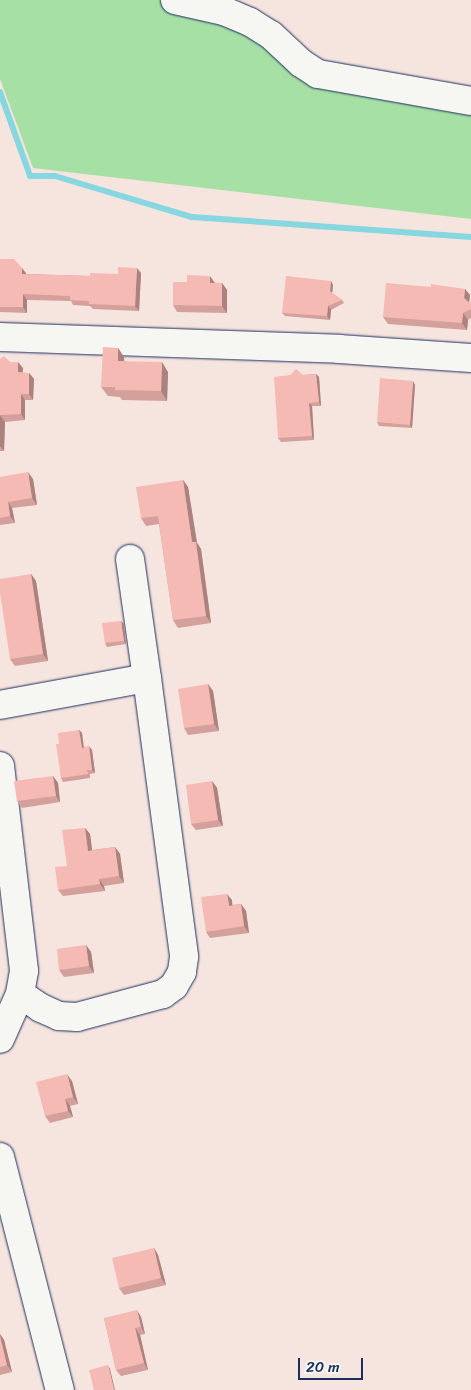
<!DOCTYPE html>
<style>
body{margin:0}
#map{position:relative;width:471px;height:1390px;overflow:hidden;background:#f6e4df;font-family:Sriracha,sans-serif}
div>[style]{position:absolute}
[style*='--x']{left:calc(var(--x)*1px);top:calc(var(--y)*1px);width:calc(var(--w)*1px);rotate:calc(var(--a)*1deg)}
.green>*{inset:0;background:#a7e0a5}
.stream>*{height:6px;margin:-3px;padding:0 3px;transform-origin:3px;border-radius:3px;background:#87d7e1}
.roads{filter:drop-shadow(0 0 1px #1b2f5e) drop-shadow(0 0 1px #1b2f5e)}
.minor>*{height:28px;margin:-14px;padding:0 14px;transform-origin:14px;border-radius:14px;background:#f6f6f2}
.wall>*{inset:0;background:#d4a09b}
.shaded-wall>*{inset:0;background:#ac827e}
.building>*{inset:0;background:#f6bab4}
span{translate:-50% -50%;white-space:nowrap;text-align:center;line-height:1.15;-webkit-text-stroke:4px #f6f6f2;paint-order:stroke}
.scale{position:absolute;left:298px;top:1358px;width:65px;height:22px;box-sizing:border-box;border:2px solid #1b2f5e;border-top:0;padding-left:6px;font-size:15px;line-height:18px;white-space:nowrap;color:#1b2f5e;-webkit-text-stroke:4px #f6f6f2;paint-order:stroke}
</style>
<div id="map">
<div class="green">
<i style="clip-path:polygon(0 0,224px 0,311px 76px,471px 104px,471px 219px,33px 168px,0 79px)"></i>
</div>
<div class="stream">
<i style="--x:0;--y:92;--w:89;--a:70.3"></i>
<i style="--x:30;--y:176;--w:25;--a:0"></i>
<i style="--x:55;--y:176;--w:143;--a:16.7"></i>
<i style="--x:192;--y:217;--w:280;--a:4.1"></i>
</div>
<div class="roads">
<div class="minor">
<i style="--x:175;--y:0;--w:50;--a:12.7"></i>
<i style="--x:224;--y:11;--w:28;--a:23"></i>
<i style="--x:250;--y:22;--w:25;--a:32"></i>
<i style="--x:271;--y:35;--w:41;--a:43"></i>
<i style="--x:301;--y:63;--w:20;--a:33"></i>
<i style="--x:318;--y:74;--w:155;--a:10"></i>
<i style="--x:0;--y:337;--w:339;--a:2"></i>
<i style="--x:339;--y:349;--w:132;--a:3.9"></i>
<i style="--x:130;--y:559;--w:120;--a:81.9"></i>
<i style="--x:0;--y:705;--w:149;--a:-10.4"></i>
<i style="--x:147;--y:678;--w:281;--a:82.4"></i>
<i style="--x:184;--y:957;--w:15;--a:98"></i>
<i style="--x:182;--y:972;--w:16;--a:120"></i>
<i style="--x:174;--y:986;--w:14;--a:144"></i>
<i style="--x:163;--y:994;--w:89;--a:165"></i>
<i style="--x:77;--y:1017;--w:18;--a:-177"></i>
<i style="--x:59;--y:1016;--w:20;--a:-156"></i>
<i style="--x:41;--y:1008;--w:25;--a:-146"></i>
<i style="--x:0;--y:766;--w:206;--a:83.3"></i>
<i style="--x:24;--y:971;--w:23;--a:100"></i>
<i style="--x:20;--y:994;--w:49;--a:114"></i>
<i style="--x:0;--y:1157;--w:241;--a:75.6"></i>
</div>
</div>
<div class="wall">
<i style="clip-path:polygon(0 259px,26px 274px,90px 276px,118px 274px,141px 273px,139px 311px,93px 309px,90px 306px,73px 305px,71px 301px,27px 300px,27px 313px,0 312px)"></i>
<i style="clip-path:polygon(331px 281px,333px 285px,332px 293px,342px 300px,344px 303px,331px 310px,330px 320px,285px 316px,282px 313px)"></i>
<i style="clip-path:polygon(187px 282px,222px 283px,227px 290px,227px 313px,177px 312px,173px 305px)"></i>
<i style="clip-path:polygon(431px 287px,465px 289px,470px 295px,469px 302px,471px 304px,471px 318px,468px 320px,467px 330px,388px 324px,383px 317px)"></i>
<i style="clip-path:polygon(118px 348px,124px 357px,124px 361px,168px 372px,167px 401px,122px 400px,120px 397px,108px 396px,101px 387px)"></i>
<i style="clip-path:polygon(0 359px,10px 362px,23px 368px,23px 373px,29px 373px,34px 379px,33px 400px,25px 400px,25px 420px,5px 422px,4px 451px,0 451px)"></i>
<i style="clip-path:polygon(316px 374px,319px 377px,321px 406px,312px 406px,314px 440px,281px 442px,278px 438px,303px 375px)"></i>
<i style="clip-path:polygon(415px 385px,412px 428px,379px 426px,377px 422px)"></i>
<i style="clip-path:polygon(0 477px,33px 479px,37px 505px,12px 508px,15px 523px,0 525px)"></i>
<i style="clip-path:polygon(183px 480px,188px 487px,197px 543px,201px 549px,211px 623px,178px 628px,173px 620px,159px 524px,146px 526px,141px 518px)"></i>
<i style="clip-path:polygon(31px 574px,36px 581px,48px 661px,15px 666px,10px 659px)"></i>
<i style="clip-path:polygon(124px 624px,126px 644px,107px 647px,105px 643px)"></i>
<i style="clip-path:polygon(208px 684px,213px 691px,219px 731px,188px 735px,184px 728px)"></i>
<i style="clip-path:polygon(79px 730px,82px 733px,84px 747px,92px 750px,95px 773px,90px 774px,90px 778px,63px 782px,61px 778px,59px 744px)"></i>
<i style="clip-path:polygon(53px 776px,58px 783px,60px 802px,22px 808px,17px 801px)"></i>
<i style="clip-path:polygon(212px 781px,217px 788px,223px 826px,196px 830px,191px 824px)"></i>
<i style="clip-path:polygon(85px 828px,90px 834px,92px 850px,115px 847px,120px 854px,124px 883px,104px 886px,105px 891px,63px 896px,58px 890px,67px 866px)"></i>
<i style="clip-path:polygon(232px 900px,232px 905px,241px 904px,246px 911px,249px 933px,210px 938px,206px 932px)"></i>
<i style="clip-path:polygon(86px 945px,91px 952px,94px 973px,64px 977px,59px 970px)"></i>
<i style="clip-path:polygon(72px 1081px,78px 1104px,70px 1106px,73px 1117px,50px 1123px,45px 1116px)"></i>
<i style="clip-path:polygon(154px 1248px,158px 1255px,166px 1285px,124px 1295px,119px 1288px)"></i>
<i style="clip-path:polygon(141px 1317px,145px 1334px,140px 1335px,148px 1370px,121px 1376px,116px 1370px,104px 1318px)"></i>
<i style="clip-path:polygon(0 1334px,4px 1340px,12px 1372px,0 1375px)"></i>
</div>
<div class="shaded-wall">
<i style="clip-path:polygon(22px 268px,26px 273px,26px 279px,22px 274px)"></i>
<i style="clip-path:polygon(137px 268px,141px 273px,139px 311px,135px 306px)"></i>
<i style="clip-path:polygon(210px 276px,215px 283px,215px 290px,210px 283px)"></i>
<i style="clip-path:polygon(331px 281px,333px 285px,332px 295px,330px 291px)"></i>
<i style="clip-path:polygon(222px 283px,227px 290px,227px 313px,222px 306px)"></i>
<i style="clip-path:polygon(465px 289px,470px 295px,469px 305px,464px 298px)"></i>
<i style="clip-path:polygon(23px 294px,27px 300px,27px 313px,23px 307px)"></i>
<i style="clip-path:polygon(328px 306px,331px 310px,330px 320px,327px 316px)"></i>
<i style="clip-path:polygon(463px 313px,468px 320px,467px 330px,462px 323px)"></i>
<i style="clip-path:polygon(118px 348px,124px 357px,125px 371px,118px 361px)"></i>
<i style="clip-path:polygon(18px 362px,23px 368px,22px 379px,18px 372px)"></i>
<i style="clip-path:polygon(162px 362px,168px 372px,167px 401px,161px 391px)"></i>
<i style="clip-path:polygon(29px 373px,34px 379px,33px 400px,29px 394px)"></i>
<i style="clip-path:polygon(316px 374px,319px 377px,321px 406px,319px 402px)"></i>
<i style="clip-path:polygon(413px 381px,415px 385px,412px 428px,410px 425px)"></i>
<i style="clip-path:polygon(21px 394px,25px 400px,25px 420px,21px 414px)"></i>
<i style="clip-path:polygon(309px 403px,312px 406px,314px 440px,312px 436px)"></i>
<i style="clip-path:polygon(0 415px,5px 422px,4px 451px,0 446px)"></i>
<i style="clip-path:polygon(28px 472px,33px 479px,37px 505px,32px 498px)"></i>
<i style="clip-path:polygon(183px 480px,188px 487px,197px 543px,201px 549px,211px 623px,206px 616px,192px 542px)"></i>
<i style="clip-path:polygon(8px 502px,12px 508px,15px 523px,10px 516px)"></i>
<i style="clip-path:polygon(31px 574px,36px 581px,48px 661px,43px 654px)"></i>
<i style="clip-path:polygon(121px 621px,124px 624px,126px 644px,124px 641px)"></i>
<i style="clip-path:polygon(208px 684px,213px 691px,219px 731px,214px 724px)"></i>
<i style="clip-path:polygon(79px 730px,82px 733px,84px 751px,82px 748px)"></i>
<i style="clip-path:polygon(89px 746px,92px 750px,95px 773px,92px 770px)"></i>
<i style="clip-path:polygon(53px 776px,58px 783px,60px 802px,56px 796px)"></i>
<i style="clip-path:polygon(212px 781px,217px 788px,223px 826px,218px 820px)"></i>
<i style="clip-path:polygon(85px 828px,90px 834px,93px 858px,88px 851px)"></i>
<i style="clip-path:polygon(115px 847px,120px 854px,124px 883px,119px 876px)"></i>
<i style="clip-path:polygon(99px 879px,104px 886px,105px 891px,100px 884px)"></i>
<i style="clip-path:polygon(227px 894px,232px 900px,233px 913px,229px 906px)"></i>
<i style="clip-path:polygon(241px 904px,246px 911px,249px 933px,244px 926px)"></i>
<i style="clip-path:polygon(86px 945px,91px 952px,94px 973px,89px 966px)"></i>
<i style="clip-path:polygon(67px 1074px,72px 1081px,78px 1104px,73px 1097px)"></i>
<i style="clip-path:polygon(65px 1099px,70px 1106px,73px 1117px,68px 1111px)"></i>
<i style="clip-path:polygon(154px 1248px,158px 1255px,166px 1285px,161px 1278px)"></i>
<i style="clip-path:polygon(137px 1310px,141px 1317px,145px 1334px,141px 1327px)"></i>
<i style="clip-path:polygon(135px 1328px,140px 1335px,148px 1370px,144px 1363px)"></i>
<i style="clip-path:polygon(0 1334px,4px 1340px,12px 1372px,7px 1365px)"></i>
<i style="clip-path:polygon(108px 1365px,110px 1369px,115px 1390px,114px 1390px)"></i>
</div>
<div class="building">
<i style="clip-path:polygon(0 259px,14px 259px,22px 268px,22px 274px,90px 276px,90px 273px,118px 274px,118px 267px,137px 268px,135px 306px,89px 304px,89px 301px,70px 300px,70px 296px,23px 294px,23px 307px,0 307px)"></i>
<i style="clip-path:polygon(187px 275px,210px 276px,210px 283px,222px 283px,222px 306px,173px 305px,173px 282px,187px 282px)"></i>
<i style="clip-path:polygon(286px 276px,331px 281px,330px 291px,342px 300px,328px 306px,327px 316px,282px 313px)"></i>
<i style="clip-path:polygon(386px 283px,431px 287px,431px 284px,465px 289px,464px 298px,471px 304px,471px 309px,463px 313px,462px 323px,383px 317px)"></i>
<i style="clip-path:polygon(103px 347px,118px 348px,118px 361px,162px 362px,161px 391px,115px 390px,115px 387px,101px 387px)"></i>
<i style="clip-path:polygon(4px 356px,10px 362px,18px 362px,18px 372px,29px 373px,29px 394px,21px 394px,21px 414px,0 415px,0 426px,0 359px)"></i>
<i style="clip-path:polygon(296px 369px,303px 375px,316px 374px,319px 402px,309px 403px,312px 436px,278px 438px,274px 377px,290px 375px)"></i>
<i style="clip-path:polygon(380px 378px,413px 381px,410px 425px,377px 422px)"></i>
<i style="clip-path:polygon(28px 472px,32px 498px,8px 502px,10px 516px,0 518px,0 477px)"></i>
<i style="clip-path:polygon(183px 480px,192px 542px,196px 542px,206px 616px,173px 620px,158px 516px,141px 518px,136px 487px)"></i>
<i style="clip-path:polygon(31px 574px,43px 654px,10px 659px,0 593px,0 579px)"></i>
<i style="clip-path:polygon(121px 621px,124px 641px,105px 643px,102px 623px)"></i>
<i style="clip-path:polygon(208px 684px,214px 724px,184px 728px,178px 689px)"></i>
<i style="clip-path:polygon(79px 730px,82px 748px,89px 746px,92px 770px,87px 770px,88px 774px,61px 778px,56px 744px,59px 744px,58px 733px)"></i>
<i style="clip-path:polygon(53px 776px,56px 796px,17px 801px,14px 781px)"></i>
<i style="clip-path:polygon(212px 781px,218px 820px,191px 824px,186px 785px)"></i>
<i style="clip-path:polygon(85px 828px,88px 851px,115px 847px,119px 876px,99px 879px,100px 884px,58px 890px,55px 867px,67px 866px,62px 830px)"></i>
<i style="clip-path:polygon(227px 894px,229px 906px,241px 904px,244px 926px,206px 932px,201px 897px)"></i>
<i style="clip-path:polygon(86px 945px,89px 966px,59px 970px,57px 949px)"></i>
<i style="clip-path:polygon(67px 1074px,73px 1097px,65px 1099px,68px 1111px,45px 1116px,36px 1082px)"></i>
<i style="clip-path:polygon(154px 1248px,161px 1278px,119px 1288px,112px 1258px)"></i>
<i style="clip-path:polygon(137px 1310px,141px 1327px,135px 1328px,144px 1363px,116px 1370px,104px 1318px)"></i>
<i style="clip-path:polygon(0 1337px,7px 1365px,0 1367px)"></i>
<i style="clip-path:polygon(108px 1365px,114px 1390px,94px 1390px,89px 1370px)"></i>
</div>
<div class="scale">20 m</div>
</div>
